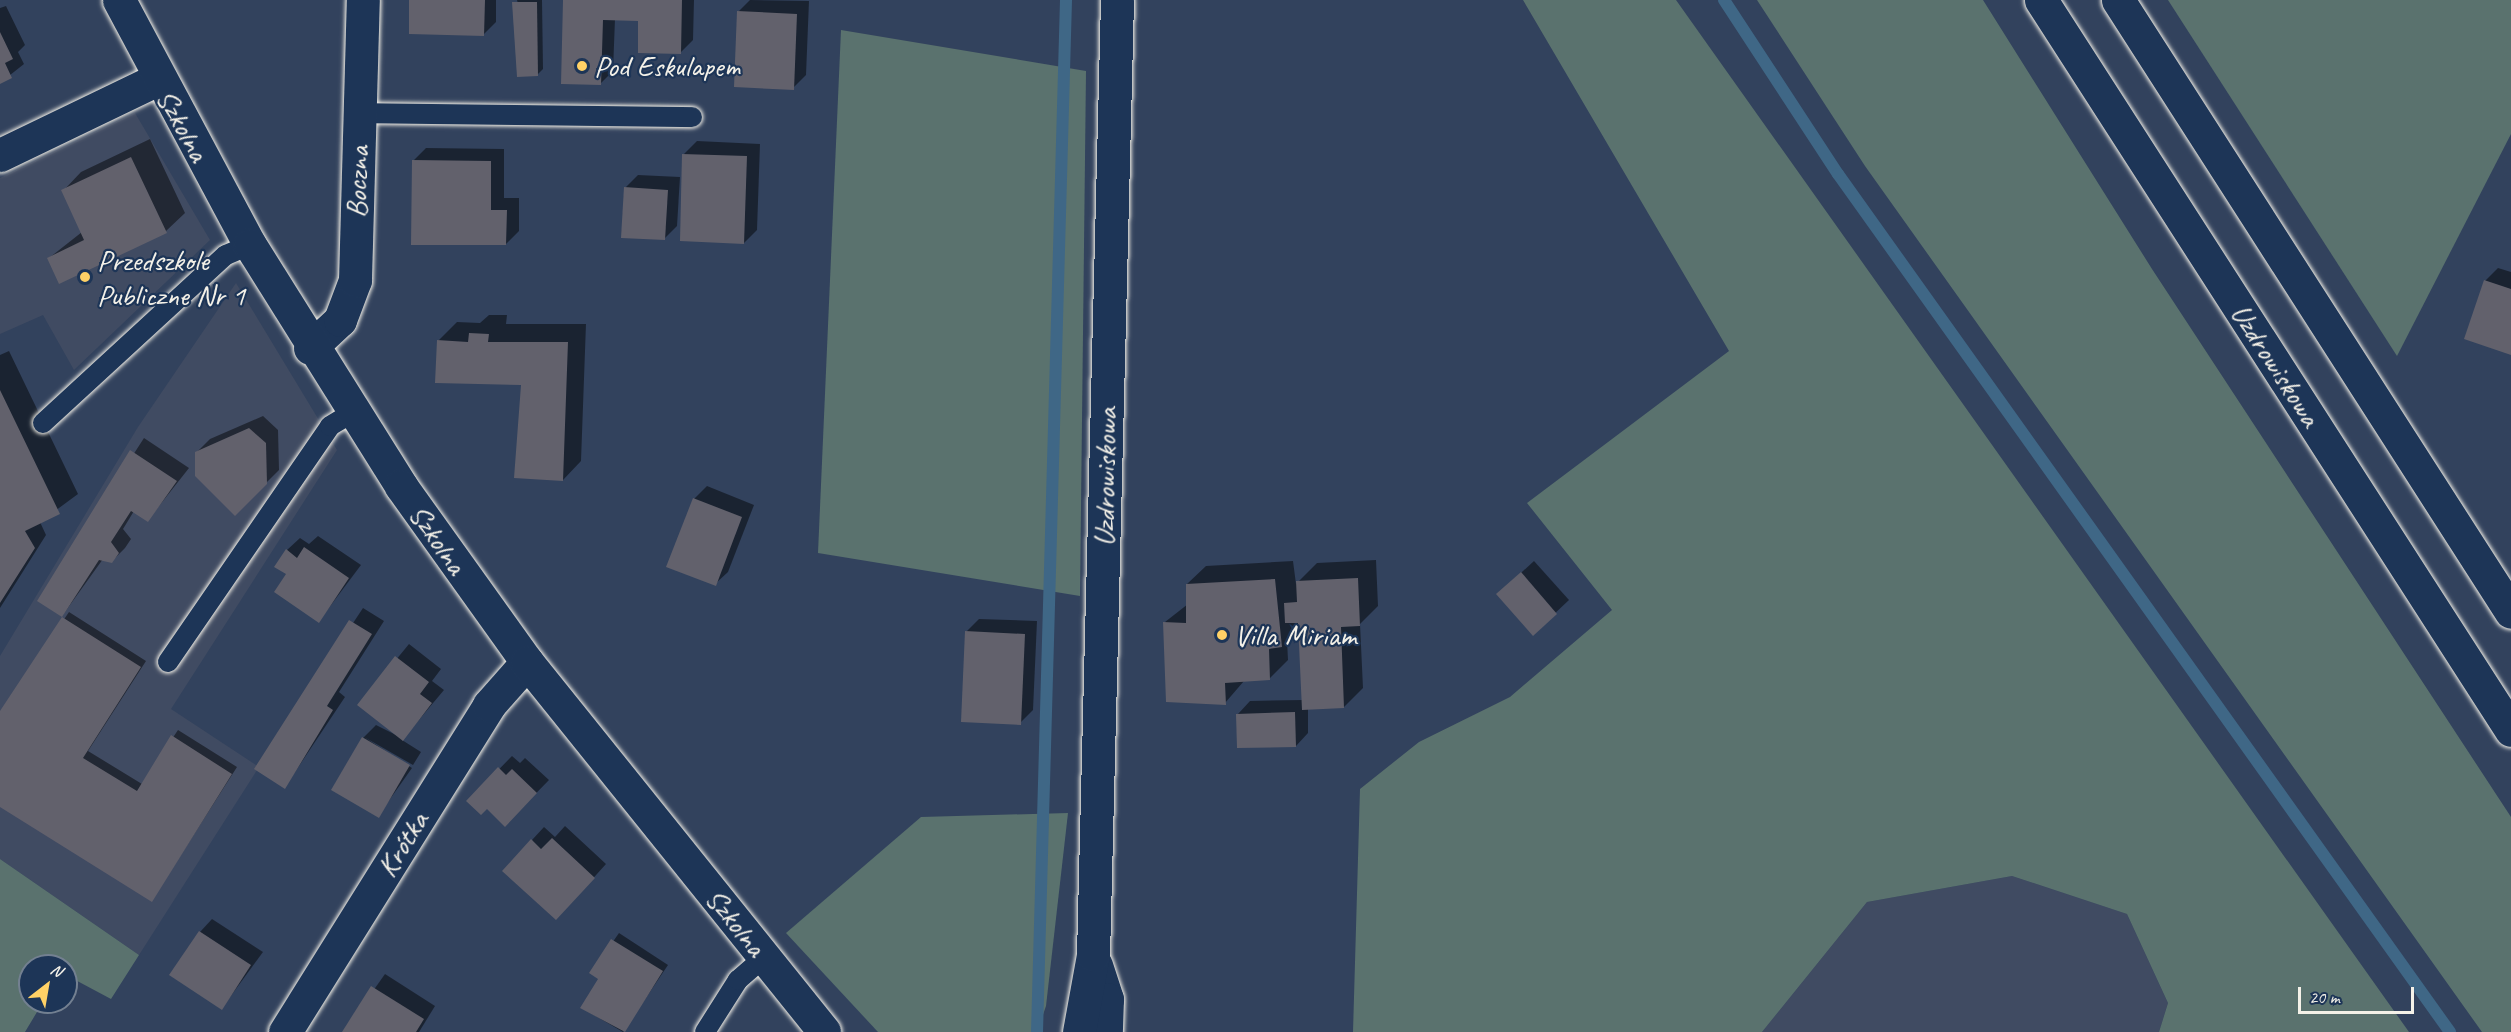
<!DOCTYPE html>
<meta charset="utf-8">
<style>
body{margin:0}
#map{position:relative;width:2511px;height:1032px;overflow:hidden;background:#32425d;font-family:Caveat,sans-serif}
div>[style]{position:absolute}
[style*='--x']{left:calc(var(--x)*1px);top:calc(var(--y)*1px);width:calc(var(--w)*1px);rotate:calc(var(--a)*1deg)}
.built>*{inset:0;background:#404b62}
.green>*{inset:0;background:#5a726e}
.shadow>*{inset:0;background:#0007}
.stream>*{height:12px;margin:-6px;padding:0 6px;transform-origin:6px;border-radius:6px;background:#3f6786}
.building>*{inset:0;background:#62616c}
.roads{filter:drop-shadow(0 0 2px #f4f1e8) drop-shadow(0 0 2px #f4f1e8)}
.service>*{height:20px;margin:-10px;padding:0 10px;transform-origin:10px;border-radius:10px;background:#1d3557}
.minor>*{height:33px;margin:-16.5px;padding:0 16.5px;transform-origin:16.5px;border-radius:16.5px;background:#1d3557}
.tertiary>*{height:33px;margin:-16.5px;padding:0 16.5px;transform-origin:16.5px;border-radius:16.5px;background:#1d3557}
.primary>*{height:33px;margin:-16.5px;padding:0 16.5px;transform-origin:16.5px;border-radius:16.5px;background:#1d3557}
.dots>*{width:16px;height:16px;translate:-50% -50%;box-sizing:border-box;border:3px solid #1d3557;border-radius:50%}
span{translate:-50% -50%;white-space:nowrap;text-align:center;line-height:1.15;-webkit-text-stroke:4.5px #1d3557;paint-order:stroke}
.poi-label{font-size:30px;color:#f4f1e8}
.left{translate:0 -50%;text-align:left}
.street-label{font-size:30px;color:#f4f1e8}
.north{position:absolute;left:18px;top:954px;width:60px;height:60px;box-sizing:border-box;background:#1d3557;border:2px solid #738091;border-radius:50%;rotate:31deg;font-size:16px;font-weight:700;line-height:24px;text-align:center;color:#f4f1e8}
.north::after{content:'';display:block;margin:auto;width:21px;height:27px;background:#ffd166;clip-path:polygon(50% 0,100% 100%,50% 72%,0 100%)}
.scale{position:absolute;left:2298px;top:987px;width:116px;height:27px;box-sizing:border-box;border:3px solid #f4f1e8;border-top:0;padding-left:8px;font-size:18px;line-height:21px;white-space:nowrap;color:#f4f1e8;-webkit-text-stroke:4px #1d3557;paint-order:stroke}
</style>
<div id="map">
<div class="built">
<i style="clip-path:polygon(135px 113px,210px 240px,74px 370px,43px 315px,0 334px,0 178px)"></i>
<i style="clip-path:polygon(236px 283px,337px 450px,171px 709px,259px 767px,139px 955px,0 859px,0 656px,138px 427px)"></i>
<i style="clip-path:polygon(2012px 876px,2127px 914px,2168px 1003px,2159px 1032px,1762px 1032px,1867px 902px)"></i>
</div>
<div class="green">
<i style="clip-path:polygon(1523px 0,1676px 0,2409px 1032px,2159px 1032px,2168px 1003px,2127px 914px,2012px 876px,1867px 902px,1762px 1032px,1353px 1032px,1360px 789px,1419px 742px,1510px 697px,1612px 610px,1527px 503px,1729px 351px)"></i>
<i style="clip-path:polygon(1757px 0,1983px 0,2152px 269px,2511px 817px,2511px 1032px,2482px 1032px,1865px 166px)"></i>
<i style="clip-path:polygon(2168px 0,2511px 0,2511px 134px,2397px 356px)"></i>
<i style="clip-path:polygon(841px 30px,1086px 71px,1080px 596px,818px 553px)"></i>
<i style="clip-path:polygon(1068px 813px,1046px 1006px,1037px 1032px,878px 1032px,786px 933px,921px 817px)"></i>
<i style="clip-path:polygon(0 859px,139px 955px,111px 999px,66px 975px,66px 966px,30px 966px,30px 1002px,43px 1002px,25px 1032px,0 1032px)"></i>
</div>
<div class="shadow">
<i style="clip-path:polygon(411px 0,496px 0,496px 22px,483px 35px)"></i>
<i style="clip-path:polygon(517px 0,542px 0,543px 69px,537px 75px)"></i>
<i style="clip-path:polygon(564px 0,694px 0,693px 40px,680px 53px,640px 20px,615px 19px,613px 71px,600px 84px)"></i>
<i style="clip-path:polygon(750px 0,809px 1px,806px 75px,793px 88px,738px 12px)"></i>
<i style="clip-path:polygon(6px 6px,25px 45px,18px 52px,24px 64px,0 83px,0 8px)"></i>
<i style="clip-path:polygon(150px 139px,185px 213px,166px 231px,60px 282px,49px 258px,82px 232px,63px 191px,81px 172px)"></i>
<i style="clip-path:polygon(697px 141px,760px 144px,757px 230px,744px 243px,684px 154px)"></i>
<i style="clip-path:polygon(426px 148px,504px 149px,504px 198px,519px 198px,519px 231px,506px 244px,413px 161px)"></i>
<i style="clip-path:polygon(638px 175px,680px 177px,677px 226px,664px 239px,625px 188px)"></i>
<i style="clip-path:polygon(2498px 268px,2511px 272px,2511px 353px,2485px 281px)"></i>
<i style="clip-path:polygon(489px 315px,507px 315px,506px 324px,586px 324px,581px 461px,563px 480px,523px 384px,438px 341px,457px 322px,480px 323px)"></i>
<i style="clip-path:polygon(9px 351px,78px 494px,40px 522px,46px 535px,0 608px,0 355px)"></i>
<i style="clip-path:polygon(263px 416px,278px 430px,279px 470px,235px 514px,197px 452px,210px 439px)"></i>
<i style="clip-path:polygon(144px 438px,189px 468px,148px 520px,134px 511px,123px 529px,131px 539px,125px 548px,112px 561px,103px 559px,62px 616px,39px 601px)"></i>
<i style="clip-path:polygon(707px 486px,754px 505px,728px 572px,715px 584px,694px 499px)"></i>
<i style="clip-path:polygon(318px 536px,361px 565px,319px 621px,288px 574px,287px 550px,300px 538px,309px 544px)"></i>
<i style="clip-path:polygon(1376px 560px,1378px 606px,1360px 624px,1363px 688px,1344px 707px,1308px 708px,1308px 733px,1296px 746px,1238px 714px,1250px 701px,1303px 700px,1300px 627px,1287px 640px,1288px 660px,1269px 679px,1244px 681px,1225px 703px,1165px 622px,1188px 604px,1187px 584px,1206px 566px,1293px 561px,1296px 584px,1317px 563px)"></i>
<i style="clip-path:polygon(1534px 561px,1569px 600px,1533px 634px,1511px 582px)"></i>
<i style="clip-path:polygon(363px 608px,384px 621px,339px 692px,345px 697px,285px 787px,256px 769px)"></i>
<i style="clip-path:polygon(69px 612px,146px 661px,88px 751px,142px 784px,178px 730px,237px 767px,152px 900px,0 805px,0 714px)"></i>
<i style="clip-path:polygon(979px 619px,1037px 621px,1033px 710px,1020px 723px,966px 632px)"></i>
<i style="clip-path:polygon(409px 644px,441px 669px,432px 681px,444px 690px,402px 740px,421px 752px,413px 765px,364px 737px,412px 768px,378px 816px,363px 738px,376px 725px,402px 738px,359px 705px)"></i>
<i style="clip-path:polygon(512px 756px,520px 763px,525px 758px,549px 780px,505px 825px,487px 807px,468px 801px)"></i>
<i style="clip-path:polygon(565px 826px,606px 864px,569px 905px,532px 840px,544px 827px,555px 837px)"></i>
<i style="clip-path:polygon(212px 919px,263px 952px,222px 1008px,200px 932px)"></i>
<i style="clip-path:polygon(619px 933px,668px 965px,623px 1032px,582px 1008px,600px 978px,591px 973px)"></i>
<i style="clip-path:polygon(385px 974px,435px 1006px,419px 1032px,344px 1032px)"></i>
</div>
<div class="stream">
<i style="--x:1724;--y:0;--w:208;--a:56.8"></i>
<i style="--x:1838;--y:174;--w:1054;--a:54.5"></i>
<i style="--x:1037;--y:1032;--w:1032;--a:-88.39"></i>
</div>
<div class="building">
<i style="clip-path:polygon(409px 0,485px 0,484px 36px,409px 34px)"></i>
<i style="clip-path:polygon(563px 0,682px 0,681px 54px,638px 53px,638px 21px,603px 20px,601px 85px,561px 84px)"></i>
<i style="clip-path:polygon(512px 2px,537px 2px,538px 76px,517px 77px)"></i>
<i style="clip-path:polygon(737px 11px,797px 14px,794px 90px,734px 87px)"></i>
<i style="clip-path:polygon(0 32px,13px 59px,5px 63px,12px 78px,0 84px)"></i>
<i style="clip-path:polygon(682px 154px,747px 156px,744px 244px,680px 241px)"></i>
<i style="clip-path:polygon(131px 157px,167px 233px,59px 284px,47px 258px,84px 240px,61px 190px)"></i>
<i style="clip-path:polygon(412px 160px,491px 161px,491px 210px,507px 210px,506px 245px,411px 245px)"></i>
<i style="clip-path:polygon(624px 187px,668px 190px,665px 240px,621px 238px)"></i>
<i style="clip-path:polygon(2484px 280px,2511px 289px,2511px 355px,2464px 339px)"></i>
<i style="clip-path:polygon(469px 333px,489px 334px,488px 342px,568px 342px,563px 481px,514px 478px,521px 385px,435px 383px,437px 340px,468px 342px)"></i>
<i style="clip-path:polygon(0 390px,60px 514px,25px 531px,35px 548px,0 603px)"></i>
<i style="clip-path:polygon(249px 428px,266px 443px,267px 484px,235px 516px,195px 476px,195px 452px)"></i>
<i style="clip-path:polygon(130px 450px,177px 481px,148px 522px,131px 511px,111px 542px,119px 553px,112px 563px,99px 560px,62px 617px,37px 601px)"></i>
<i style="clip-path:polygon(693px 498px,742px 517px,716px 586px,666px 567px)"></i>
<i style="clip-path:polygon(304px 547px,349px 578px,319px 623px,274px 592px,286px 574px,274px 567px,286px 549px,297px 558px)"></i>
<i style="clip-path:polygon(1521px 572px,1557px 614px,1533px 636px,1496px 594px)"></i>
<i style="clip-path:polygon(1358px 578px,1360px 626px,1341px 627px,1344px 708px,1302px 710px,1298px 623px,1285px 623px,1284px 603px,1297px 602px,1296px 581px)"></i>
<i style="clip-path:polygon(1275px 579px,1282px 647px,1269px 649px,1270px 680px,1225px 683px,1226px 705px,1166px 702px,1163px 622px,1186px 623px,1186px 584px)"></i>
<i style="clip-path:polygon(62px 617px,141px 667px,83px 758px,137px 791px,171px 735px,232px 774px,152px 902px,0 807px,0 711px)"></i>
<i style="clip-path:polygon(349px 620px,372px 634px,327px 706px,333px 710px,285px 789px,254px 769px)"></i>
<i style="clip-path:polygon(965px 631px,1025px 634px,1021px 725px,961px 722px)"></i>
<i style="clip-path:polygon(395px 656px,429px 682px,420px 694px,432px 703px,403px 741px,357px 705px)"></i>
<i style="clip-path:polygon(1295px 712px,1296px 747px,1237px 748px,1236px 714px)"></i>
<i style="clip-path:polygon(362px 737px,410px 765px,379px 818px,331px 790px)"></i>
<i style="clip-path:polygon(498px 767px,506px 775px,512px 769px,537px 793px,505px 827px,487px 809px,481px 815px,466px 801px)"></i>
<i style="clip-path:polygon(552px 838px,595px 878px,556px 920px,502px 871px,531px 839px,541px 849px)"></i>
<i style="clip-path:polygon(199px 931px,251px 965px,222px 1010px,169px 975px)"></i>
<i style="clip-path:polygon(611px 939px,663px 971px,625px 1032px,580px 1008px,598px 979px,589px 973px)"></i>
<i style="clip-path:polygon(371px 986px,424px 1019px,416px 1032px,342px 1032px)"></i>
</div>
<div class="roads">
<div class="service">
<i style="--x:359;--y:113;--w:333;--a:0.7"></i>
<i style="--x:43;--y:423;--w:248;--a:-42.6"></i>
<i style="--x:226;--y:255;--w:26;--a:-23"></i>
<i style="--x:168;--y:662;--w:286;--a:-55.5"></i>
<i style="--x:330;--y:426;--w:26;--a:-31"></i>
<i style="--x:705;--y:1032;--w:62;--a:-57.6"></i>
<i style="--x:738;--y:980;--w:35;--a:-41"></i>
</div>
<div class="minor">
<i style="--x:0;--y:155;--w:175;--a:-25.7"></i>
<i style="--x:310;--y:348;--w:41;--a:-43"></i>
<i style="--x:340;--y:320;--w:43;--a:-69.4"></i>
<i style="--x:355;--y:280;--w:280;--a:-88.4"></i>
<i style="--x:285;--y:1032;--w:385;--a:-58"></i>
<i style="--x:489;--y:705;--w:57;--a:-48.5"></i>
</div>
<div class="tertiary">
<i style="--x:119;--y:0;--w:278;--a:61.9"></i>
<i style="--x:250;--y:245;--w:284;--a:57.9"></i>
<i style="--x:401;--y:486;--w:216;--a:54.4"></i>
<i style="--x:527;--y:662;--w:474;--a:51.2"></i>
<i style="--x:1096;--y:965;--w:36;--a:72"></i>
<i style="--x:1107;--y:999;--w:33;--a:92"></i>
<i style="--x:1079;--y:1032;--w:78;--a:-79.7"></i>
<i style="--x:1093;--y:955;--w:955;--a:-88.56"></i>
</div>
<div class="primary">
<i style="--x:2041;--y:0;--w:868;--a:57.23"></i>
<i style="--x:2118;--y:0;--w:727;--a:57.29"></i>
</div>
</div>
<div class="dots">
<i style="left:582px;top:66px;background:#ffd166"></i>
<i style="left:85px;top:277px;background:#ffd166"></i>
<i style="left:1222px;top:635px;background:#ffd166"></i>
</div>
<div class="poi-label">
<span class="left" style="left:594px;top:66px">Pod Eskulapem</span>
<span class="left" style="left:97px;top:277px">Przedszkole<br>Publiczne Nr 1</span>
<span class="left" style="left:1234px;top:635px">Villa Miriam</span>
</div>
<div class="street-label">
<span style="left:183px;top:125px;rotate:61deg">Szkolna</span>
<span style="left:357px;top:182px;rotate:-88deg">Boczna</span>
<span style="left:2276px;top:365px;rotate:57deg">Uzdrowiskowa</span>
<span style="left:1105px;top:477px;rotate:-89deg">Uzdrowiskowa</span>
<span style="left:438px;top:539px;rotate:55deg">Szkolna</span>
<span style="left:402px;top:844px;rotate:-58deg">Krótka</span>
<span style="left:736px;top:922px;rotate:51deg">Szkolna</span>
</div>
<div class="north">N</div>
<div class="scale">20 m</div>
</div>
